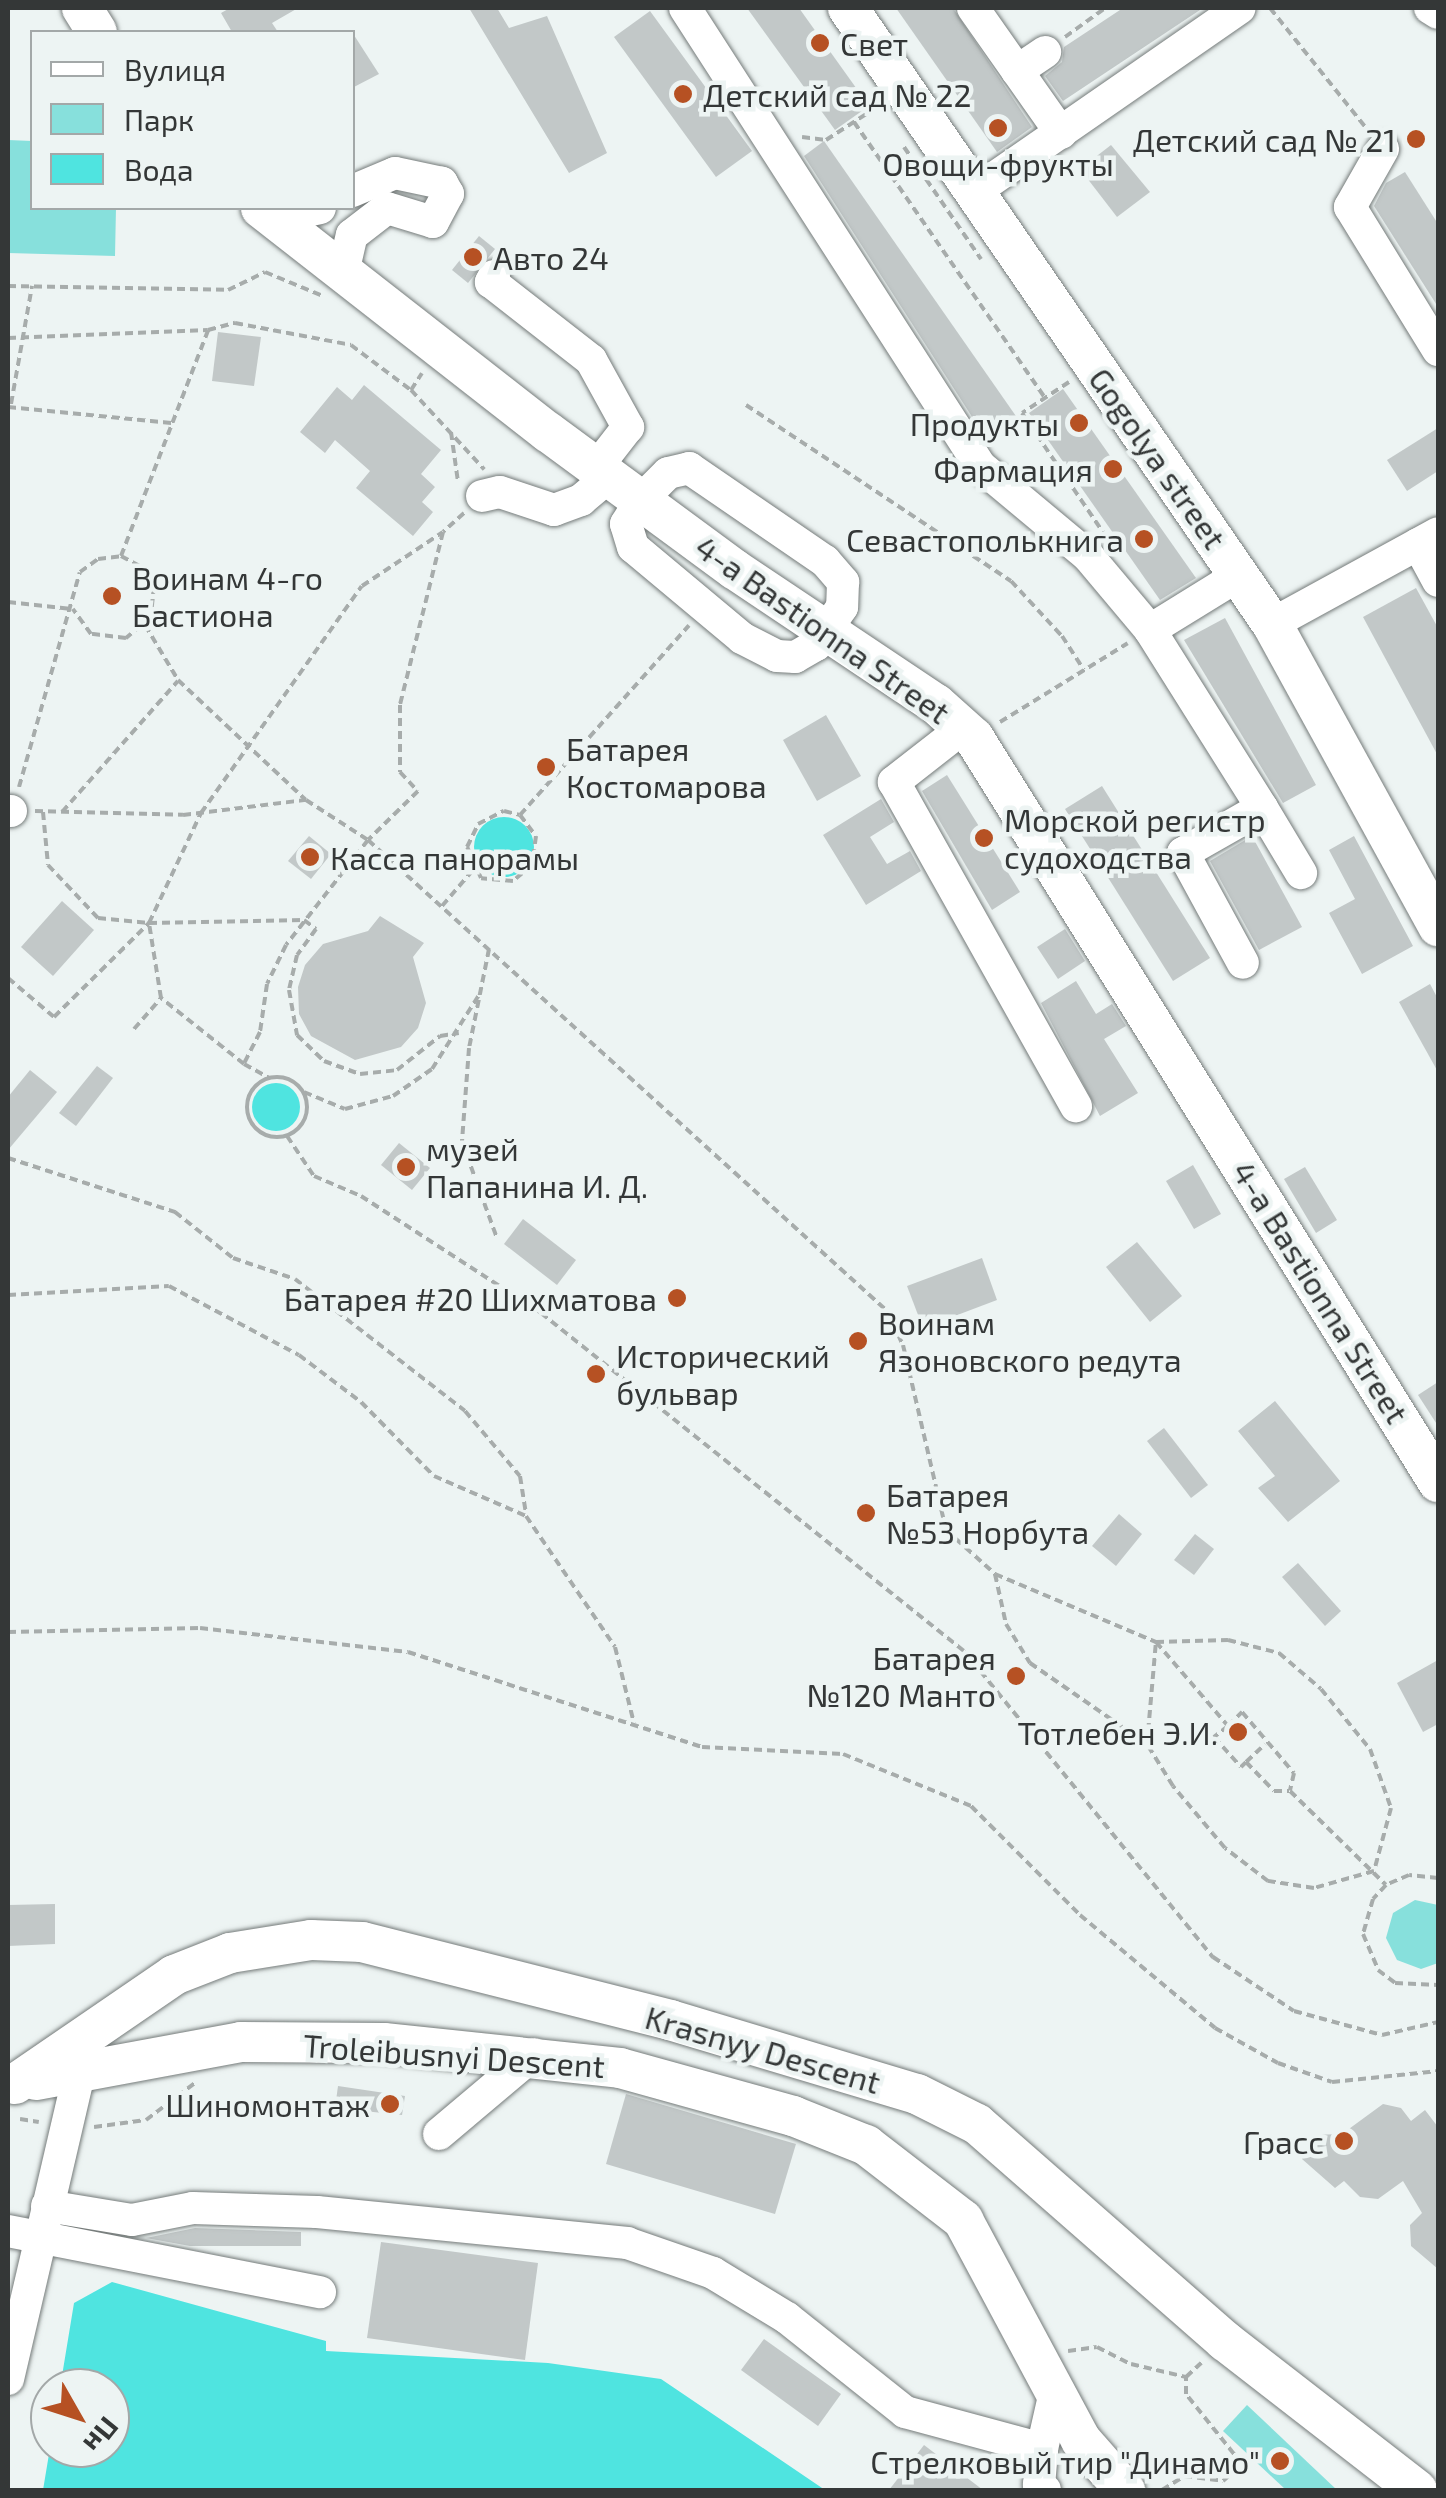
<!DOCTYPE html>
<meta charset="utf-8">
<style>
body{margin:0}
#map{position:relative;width:1446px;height:2498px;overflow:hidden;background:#edf4f3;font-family:"Exo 2",sans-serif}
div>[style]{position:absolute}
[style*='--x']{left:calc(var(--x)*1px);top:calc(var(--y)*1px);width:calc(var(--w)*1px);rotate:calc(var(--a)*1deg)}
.green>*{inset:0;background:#87e0dc}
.water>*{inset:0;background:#4fe4e0}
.round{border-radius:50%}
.building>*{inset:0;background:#c2c8c8}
.path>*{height:4px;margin-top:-2px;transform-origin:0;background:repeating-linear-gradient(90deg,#a7acab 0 8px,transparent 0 13px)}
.path>.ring{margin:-2px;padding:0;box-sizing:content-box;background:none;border:4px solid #a7acab;border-radius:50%}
.roads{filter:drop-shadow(0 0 2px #757b7a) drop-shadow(0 0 2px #757b7a)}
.minor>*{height:32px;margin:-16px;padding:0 16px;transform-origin:16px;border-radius:16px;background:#fff}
.major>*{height:40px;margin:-20px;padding:0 20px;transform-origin:20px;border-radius:20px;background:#fff}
.dots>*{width:28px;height:28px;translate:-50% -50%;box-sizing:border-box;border:5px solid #edf4f3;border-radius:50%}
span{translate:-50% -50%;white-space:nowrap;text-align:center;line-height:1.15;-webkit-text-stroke:9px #edf4f3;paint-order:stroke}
.poi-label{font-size:32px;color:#343737}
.left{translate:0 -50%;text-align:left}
.right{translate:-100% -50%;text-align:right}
.street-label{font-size:32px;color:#343737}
.frame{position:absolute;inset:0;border:10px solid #343737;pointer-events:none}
.legend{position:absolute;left:30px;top:30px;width:325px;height:180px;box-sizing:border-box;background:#edf4f3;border:2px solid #a3a8a8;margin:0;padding:12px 18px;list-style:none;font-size:30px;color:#343737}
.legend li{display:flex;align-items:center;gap:20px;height:50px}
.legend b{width:50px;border:2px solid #a3a8a8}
.north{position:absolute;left:30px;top:2368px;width:100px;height:100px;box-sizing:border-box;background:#edf4f3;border:2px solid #a3a8a8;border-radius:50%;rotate:129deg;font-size:28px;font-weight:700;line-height:40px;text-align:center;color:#343737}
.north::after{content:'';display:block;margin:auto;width:35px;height:45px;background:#b65123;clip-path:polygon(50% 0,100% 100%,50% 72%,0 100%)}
</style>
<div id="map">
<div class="green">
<i style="clip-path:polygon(8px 140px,32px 141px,32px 208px,116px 208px,115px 256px,8px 253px)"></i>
<i style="clip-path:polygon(1415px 1900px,1438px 1905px,1438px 1963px,1421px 1969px,1397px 1960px,1386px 1938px,1393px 1913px)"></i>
<i style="clip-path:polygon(1247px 2405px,1337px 2490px,1286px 2490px,1223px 2431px)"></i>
</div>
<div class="water">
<i class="round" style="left:474px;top:817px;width:60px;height:60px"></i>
<i class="round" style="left:252px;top:1083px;width:48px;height:48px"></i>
<i style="clip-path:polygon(112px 2282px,326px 2341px,326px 2351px,548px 2363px,661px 2379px,825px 2490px,43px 2490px,50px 2448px,110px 2448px,110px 2388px,60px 2388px,74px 2303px)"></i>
</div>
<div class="building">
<i style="clip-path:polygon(230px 8px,298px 8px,272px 23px,278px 32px,232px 32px,221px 13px)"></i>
<i style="clip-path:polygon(469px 8px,497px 8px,509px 28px,547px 16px,607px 153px,569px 173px)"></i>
<i style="clip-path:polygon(747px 8px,799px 8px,869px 106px,835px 130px)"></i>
<i style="clip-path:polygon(896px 8px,953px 8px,1032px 127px,997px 152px)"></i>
<i style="clip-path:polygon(1123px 8px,1203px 8px,1063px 101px,1045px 76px,1062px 62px,1064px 47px)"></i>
<i style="clip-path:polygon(650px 11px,752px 151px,716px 177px,614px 37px)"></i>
<i style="clip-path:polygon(352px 32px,379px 74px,352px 88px)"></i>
<i style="clip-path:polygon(824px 141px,1018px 419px,987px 440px,804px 156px)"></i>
<i style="clip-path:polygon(1111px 145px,1150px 192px,1117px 217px,1080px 169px)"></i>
<i style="clip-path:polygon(1405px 172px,1438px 224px,1438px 307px,1374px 206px,1386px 183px)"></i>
<i style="clip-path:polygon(479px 236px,495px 249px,468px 283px,452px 270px)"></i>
<i style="clip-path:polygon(218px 332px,261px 337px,254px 386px,212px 381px)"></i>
<i style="clip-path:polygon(364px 385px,441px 450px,421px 474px,435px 487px,422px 502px,433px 512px,413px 536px,356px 488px,370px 471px,335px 440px,325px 453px,300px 432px,337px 387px,352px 400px)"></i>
<i style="clip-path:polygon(1063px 389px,1196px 578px,1160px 600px,1029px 413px)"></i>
<i style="clip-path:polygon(1438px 428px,1438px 471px,1407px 491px,1387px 460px)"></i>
<i style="clip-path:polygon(1416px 588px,1438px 628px,1438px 756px,1363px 617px)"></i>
<i style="clip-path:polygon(1225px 618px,1316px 785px,1283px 803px,1184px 640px)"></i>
<i style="clip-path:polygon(826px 715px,861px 776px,817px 801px,783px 740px)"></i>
<i style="clip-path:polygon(947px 775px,1020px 892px,992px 910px,922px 791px)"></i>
<i style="clip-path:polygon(1102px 786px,1210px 958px,1173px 981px,1065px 809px)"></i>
<i style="clip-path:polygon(881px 799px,894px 822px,870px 837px,887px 864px,910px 851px,921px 871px,866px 905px,823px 835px)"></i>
<i style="clip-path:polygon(309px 836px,331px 854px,311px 879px,288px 861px)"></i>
<i style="clip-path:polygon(1252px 836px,1302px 927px,1259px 950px,1210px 861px)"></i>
<i style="clip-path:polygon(1354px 836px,1413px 946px,1362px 974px,1329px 913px,1355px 899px,1329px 850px)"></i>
<i style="clip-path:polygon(62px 901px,94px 930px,53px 976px,21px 947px)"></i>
<i style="clip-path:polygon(380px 916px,424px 943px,413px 957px,426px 1003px,418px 1028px,401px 1047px,355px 1060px,311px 1036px,299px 1014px,298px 987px,305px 965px,323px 944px,368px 931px)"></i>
<i style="clip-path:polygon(1065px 929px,1085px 961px,1058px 979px,1037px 947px)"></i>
<i style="clip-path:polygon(1076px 981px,1096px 1014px,1112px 1004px,1126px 1026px,1104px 1039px,1138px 1093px,1100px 1116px,1041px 1003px)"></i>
<i style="clip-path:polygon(1430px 984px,1438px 999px,1438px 1072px,1399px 1002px)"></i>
<i style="clip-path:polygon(97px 1066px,113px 1078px,76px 1126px,59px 1113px)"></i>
<i style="clip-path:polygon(30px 1070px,57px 1092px,8px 1150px,8px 1097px)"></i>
<i style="clip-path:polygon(399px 1143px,430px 1168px,412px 1190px,381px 1165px)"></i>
<i style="clip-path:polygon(1193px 1165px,1221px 1214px,1194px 1229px,1166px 1181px)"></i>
<i style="clip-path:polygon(1305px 1167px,1337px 1220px,1316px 1233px,1284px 1179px)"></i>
<i style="clip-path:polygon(523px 1219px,576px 1260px,557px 1285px,504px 1244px)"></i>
<i style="clip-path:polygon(1137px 1242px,1182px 1296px,1150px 1322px,1106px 1267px)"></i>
<i style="clip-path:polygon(982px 1258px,997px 1300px,923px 1328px,907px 1286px)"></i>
<i style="clip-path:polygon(1438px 1382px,1438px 1426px,1418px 1395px)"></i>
<i style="clip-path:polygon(1275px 1401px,1340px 1481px,1288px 1522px,1258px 1488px,1275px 1476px,1238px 1431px)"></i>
<i style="clip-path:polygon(1164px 1428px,1208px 1485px,1191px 1498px,1147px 1441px)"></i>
<i style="clip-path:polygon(1119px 1514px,1142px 1534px,1116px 1566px,1092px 1546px)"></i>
<i style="clip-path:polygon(1195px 1534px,1214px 1549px,1194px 1575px,1174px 1560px)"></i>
<i style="clip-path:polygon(1298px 1563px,1341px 1611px,1325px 1626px,1282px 1577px)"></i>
<i style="clip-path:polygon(1438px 1660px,1438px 1724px,1423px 1732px,1397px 1683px)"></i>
<i style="clip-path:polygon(55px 1904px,55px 1944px,8px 1946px,8px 1905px)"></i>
<i style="clip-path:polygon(338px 2086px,405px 2096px,402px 2115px,335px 2108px)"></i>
<i style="clip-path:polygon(626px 2094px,796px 2144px,775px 2214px,606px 2164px)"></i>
<i style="clip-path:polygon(1383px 2104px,1401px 2108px,1411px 2121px,1425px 2110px,1438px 2127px,1438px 2269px,1411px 2246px,1410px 2225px,1422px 2213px,1403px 2181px,1378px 2199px,1360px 2197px,1344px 2181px,1335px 2188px,1302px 2159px,1312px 2135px,1342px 2134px)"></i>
<i style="clip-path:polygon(195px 2228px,301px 2232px,301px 2246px,190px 2246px,146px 2238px)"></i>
<i style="clip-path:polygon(381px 2242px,538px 2263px,525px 2360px,367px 2338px)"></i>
<i style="clip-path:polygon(764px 2339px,841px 2394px,818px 2426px,741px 2370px)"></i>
<i style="clip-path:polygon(924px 2445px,983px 2490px,889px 2490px)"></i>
</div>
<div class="path">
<i style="--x:1270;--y:8;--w:155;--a:51.3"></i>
<i style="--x:1065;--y:37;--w:49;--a:-35.9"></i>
<i style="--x:854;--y:122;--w:336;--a:55.3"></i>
<i style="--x:802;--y:137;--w:24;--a:7"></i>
<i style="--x:826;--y:140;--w:61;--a:-32.9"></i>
<i style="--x:904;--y:147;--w:136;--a:55.5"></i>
<i style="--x:8;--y:286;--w:220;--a:1"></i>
<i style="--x:228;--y:290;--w:41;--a:-25.9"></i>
<i style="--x:265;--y:272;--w:63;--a:22.5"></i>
<i style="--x:8;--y:338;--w:200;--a:-2.3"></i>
<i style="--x:208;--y:330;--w:28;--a:-15"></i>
<i style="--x:235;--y:323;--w:118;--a:10.7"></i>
<i style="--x:351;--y:345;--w:75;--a:36.9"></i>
<i style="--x:411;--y:390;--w:108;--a:47.3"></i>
<i style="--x:1069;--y:382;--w:56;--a:146.6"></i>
<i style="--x:1022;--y:413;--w:144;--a:55.8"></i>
<i style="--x:411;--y:390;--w:20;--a:-57"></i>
<i style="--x:11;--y:404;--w:120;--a:-79.9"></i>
<i style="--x:746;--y:405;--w:318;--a:33.6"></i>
<i style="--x:1011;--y:581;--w:75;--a:47.2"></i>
<i style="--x:1062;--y:636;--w:40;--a:57.1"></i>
<i style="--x:8;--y:407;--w:164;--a:5.6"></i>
<i style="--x:451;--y:432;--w:50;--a:82"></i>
<i style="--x:464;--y:513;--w:28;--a:138"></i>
<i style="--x:443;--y:532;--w:178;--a:104"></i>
<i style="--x:400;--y:705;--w:67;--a:90"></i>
<i style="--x:400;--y:772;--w:26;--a:47"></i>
<i style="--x:418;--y:791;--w:70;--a:135.6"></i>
<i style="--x:368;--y:840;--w:701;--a:42.22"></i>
<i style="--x:887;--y:1311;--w:38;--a:65"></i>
<i style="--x:903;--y:1345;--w:190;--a:76.9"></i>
<i style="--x:946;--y:1530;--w:66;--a:41.9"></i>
<i style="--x:995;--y:1574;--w:175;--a:22.9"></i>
<i style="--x:1156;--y:1642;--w:111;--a:49.4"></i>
<i style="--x:1228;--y:1726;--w:20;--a:-45"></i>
<i style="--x:1242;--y:1712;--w:80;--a:49.6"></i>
<i style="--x:1294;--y:1773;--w:18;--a:103"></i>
<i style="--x:1290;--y:1791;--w:134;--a:44.4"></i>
<i style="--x:121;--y:556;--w:242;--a:-68.9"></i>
<i style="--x:8;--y:602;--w:64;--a:6.2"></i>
<i style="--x:145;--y:625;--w:64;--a:59"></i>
<i style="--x:178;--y:680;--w:175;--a:43.2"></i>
<i style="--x:306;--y:800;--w:74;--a:32.8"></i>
<i style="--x:368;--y:840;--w:133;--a:128"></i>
<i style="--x:286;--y:945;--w:43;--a:116"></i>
<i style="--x:267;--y:984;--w:49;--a:98.3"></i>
<i style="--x:260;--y:1032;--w:36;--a:117"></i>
<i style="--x:244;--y:1064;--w:29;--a:29"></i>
<i style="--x:1000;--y:722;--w:150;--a:-31.7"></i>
<i style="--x:19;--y:787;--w:223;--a:-74.2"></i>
<i style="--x:80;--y:572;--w:22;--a:-36"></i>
<i style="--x:98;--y:559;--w:23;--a:-7"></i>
<i style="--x:121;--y:556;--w:26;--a:28"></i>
<i style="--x:144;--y:568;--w:21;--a:61"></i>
<i style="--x:154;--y:586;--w:31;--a:96"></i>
<i style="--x:151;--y:617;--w:33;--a:140"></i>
<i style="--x:126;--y:638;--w:35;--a:-173"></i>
<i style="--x:91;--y:634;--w:31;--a:-126"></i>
<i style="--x:35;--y:811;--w:148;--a:1.5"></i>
<i style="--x:183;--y:815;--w:124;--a:-7"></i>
<i style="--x:43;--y:812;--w:53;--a:84.6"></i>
<i style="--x:48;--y:865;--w:73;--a:46.7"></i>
<i style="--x:98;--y:918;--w:51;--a:5.6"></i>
<i style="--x:149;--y:923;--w:155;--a:-1.1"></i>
<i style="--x:304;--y:920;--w:15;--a:37"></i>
<i style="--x:316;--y:929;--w:32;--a:126"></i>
<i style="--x:297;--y:955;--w:36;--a:103"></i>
<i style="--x:289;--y:990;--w:46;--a:79.9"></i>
<i style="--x:297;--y:1035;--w:37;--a:44"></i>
<i style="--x:324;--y:1061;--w:38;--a:20"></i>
<i style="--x:360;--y:1074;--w:37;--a:-6"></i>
<i style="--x:397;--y:1070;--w:55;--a:-38.3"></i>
<i style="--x:440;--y:1036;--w:19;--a:-9"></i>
<i style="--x:62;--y:812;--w:175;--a:-48.5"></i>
<i style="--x:520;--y:815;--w:26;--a:53"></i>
<i style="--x:536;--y:836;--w:29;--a:98"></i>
<i style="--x:532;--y:865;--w:25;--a:140"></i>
<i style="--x:513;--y:881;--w:32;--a:-175"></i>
<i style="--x:481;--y:878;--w:34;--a:-114"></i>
<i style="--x:467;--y:847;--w:25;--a:-64"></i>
<i style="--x:478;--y:824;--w:29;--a:-27"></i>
<i style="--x:504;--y:811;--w:16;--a:14"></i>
<i style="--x:520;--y:815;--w:254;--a:-48.3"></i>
<i style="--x:442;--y:906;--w:48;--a:-49.3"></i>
<i style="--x:489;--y:949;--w:101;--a:101.4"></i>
<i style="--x:469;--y:1048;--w:94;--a:94.3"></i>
<i style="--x:462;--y:1142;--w:102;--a:70"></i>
<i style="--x:8;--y:978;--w:60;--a:40.3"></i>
<i style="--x:54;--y:1017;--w:134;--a:-44.7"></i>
<i style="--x:134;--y:1029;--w:41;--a:-48.9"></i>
<i style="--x:244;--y:1064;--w:106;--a:-141.5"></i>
<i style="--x:161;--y:998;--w:76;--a:-99.1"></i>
<i style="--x:149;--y:923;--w:122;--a:-64.7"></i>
<i style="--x:201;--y:813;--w:278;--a:-54.7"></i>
<i style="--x:362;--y:586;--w:97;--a:-33.7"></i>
<i class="ring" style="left:247px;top:1077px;width:56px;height:56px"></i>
<i style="--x:304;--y:1092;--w:44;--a:22.5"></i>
<i style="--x:345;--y:1109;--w:50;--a:-15.2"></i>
<i style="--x:393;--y:1096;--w:47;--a:-34.7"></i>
<i style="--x:432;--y:1069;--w:88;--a:-57.6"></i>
<i style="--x:287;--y:1136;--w:48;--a:56"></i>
<i style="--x:314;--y:1176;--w:51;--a:23.1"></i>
<i style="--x:361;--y:1196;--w:215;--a:33"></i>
<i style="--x:541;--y:1313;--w:541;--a:38.63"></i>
<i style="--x:964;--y:1651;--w:395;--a:50.9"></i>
<i style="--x:1213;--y:1957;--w:97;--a:33.7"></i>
<i style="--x:1294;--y:2011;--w:91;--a:15.3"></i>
<i style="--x:1382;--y:2035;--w:57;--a:-13.1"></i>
<i style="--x:8;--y:1158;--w:176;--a:17.9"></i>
<i style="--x:175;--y:1212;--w:74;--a:38.4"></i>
<i style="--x:233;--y:1258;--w:65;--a:18.7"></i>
<i style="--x:295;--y:1279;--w:215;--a:37.8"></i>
<i style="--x:465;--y:1411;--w:85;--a:49.8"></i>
<i style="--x:520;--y:1476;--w:38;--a:81"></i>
<i style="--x:8;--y:1295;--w:161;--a:-3.2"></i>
<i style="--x:169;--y:1286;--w:147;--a:28"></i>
<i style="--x:299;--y:1355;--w:78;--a:37.2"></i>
<i style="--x:361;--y:1402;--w:104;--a:45.4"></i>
<i style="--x:434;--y:1476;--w:100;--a:23.5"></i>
<i style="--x:526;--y:1516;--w:158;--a:55.8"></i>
<i style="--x:615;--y:1647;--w:78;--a:76"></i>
<i style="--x:995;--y:1574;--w:51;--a:77.6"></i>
<i style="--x:1006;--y:1624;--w:46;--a:58.4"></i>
<i style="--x:1030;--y:1663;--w:142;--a:34.7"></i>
<i style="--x:8;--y:1632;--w:192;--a:-1.2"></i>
<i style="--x:200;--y:1628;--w:209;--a:6.6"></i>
<i style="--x:408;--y:1652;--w:309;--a:17.9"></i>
<i style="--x:702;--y:1747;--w:141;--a:2.8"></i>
<i style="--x:843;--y:1754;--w:138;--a:22.1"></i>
<i style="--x:971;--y:1806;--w:154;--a:45"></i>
<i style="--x:1080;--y:1915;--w:176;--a:39.9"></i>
<i style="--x:1215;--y:2028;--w:72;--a:29.1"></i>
<i style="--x:1278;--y:2063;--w:57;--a:19.4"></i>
<i style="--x:1332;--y:2082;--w:107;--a:-5.9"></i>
<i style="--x:1228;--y:1640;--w:53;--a:14.3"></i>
<i style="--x:1279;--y:1653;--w:55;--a:40.6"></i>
<i style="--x:1321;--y:1689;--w:77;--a:50.8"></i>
<i style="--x:1370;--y:1749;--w:63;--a:70.4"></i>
<i style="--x:1391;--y:1808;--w:65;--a:105.1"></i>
<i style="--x:1374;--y:1871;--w:62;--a:164.2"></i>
<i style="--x:1314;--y:1888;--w:47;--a:-171.3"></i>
<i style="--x:1268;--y:1881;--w:54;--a:-142.5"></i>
<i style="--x:1225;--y:1848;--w:81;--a:-130"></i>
<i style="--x:1173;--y:1786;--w:49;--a:-121.8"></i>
<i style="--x:1147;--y:1744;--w:102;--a:-85"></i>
<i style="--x:1156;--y:1642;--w:72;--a:-1.6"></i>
<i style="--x:1228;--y:1726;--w:18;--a:142"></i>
<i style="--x:1214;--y:1737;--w:40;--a:48"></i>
<i style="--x:1241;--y:1767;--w:7;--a:-45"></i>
<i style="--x:1246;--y:1762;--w:40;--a:46"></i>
<i style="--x:1274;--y:1791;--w:15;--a:0"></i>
<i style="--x:1246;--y:1762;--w:26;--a:-43"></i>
<i style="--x:1438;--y:1878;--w:29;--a:-174"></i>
<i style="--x:1409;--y:1875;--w:25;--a:157"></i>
<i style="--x:1386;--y:1885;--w:19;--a:133"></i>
<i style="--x:1373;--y:1899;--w:36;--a:106"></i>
<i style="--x:1363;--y:1934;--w:39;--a:67"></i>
<i style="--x:1378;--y:1970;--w:21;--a:37"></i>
<i style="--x:1395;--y:1983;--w:43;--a:2.7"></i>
<i style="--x:20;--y:2119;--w:19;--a:9"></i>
<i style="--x:94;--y:2127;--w:52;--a:-7.7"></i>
<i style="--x:146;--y:2120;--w:61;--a:-37.1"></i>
<i style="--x:1068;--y:2351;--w:29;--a:-8"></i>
<i style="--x:1097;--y:2347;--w:38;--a:27"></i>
<i style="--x:1131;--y:2364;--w:57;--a:13.3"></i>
<i style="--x:1162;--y:2490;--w:26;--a:-32"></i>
<i style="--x:1184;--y:2476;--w:39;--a:7"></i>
<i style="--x:1223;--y:2481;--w:25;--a:-42"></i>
<i style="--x:1242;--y:2464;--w:90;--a:-128.7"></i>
<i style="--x:1186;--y:2394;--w:17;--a:-90"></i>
<i style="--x:1186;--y:2377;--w:21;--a:-43"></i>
</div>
<div class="roads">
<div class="minor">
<i style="--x:685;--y:8;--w:545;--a:57.21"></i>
<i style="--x:980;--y:466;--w:141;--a:39.8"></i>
<i style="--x:1088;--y:556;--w:97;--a:50"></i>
<i style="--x:1150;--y:630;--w:210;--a:57.8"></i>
<i style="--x:1262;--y:808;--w:91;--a:150.3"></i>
<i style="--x:1183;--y:853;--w:125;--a:61.4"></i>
<i style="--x:973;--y:8;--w:153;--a:54.9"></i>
<i style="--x:1430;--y:8;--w:9;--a:32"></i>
<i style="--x:1017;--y:71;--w:34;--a:-34"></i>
<i style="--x:1383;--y:149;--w:67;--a:119.6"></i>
<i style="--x:1350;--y:207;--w:168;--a:58.4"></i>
<i style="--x:974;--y:192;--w:323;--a:-34.7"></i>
<i style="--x:275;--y:218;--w:46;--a:-12.5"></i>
<i style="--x:343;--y:273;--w:39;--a:-77"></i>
<i style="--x:352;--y:235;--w:44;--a:-37.6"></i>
<i style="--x:387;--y:208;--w:48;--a:16.9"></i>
<i style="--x:433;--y:222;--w:32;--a:-62"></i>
<i style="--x:448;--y:194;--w:13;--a:-119"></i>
<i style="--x:442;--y:183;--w:48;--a:-168"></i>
<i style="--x:395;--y:173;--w:47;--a:157.3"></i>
<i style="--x:494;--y:276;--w:7;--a:117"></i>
<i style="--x:491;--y:282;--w:127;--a:38"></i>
<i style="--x:591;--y:360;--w:77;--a:61.1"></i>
<i style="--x:628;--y:427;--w:51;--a:127.8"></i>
<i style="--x:689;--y:468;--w:165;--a:34.4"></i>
<i style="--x:825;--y:561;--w:28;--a:49"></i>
<i style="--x:843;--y:582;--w:25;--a:92"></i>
<i style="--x:842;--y:607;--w:46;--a:124.4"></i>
<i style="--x:816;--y:645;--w:24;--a:150"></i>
<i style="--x:795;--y:657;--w:18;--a:-177"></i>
<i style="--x:777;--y:656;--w:39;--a:-153"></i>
<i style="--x:742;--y:638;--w:142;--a:-140.1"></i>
<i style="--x:633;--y:547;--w:24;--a:-107"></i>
<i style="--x:626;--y:524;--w:28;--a:-58"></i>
<i style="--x:641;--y:500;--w:38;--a:-45"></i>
<i style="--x:668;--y:473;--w:22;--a:-13"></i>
<i style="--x:482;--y:496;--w:18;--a:-13"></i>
<i style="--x:500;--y:492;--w:57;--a:18.4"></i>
<i style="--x:554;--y:510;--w:29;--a:-20"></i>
<i style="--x:581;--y:500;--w:38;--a:-40"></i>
<i style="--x:1418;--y:544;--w:42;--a:61.6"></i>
<i style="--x:1272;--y:624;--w:189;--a:-28.7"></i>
<i style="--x:1150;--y:630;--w:105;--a:-31.7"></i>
<i style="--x:963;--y:728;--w:88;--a:142"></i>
<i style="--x:894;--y:782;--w:372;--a:60.7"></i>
<i style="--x:1262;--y:808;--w:76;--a:59"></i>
<i style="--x:8;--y:811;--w:3;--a:0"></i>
<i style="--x:439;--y:2134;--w:124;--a:-40.1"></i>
<i style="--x:47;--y:2206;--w:86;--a:9.4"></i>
<i style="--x:132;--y:2220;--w:62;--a:-11.1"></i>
<i style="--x:193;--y:2208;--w:124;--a:1.8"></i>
<i style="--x:317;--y:2212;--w:312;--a:5.7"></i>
<i style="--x:627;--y:2243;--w:91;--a:19.2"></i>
<i style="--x:713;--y:2273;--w:87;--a:31.3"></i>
<i style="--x:787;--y:2318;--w:151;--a:38.5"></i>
<i style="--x:905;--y:2412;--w:142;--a:15.1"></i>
<i style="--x:8;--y:2231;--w:318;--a:11.1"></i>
<i style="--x:8;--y:2379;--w:318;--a:-76.9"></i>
<i style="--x:1045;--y:2490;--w:8;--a:-140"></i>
<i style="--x:1039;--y:2485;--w:36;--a:-85"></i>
<i style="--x:1042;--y:2449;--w:58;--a:-77.2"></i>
</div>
<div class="major">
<i style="--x:82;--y:8;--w:28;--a:58"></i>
<i style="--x:848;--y:8;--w:748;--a:55.46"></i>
<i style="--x:1272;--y:624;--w:345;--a:61.2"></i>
<i style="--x:261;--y:208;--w:364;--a:38"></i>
<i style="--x:548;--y:432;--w:231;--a:36.4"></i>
<i style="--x:734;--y:569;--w:243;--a:33.8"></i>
<i style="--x:936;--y:704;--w:51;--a:41.8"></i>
<i style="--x:974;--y:738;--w:877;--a:58.05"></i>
<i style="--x:36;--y:2080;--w:208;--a:-10.5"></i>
<i style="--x:241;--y:2042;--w:143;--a:0.4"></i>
<i style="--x:384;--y:2043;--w:237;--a:6"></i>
<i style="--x:620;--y:2068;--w:180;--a:15.5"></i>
<i style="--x:793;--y:2116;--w:79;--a:21.7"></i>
<i style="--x:866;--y:2145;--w:123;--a:37.7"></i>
<i style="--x:963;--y:2220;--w:250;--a:61.8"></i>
<i style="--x:1081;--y:2440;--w:67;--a:48.7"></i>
<i style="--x:15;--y:2084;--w:193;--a:-34.4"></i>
<i style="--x:174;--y:1975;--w:60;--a:-21.4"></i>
<i style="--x:230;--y:1953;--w:82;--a:-9.1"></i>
<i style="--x:311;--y:1940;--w:51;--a:2.2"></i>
<i style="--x:362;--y:1942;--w:318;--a:14.2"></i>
<i style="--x:670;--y:2020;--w:258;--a:16.7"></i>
<i style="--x:917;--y:2094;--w:67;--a:26.6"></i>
<i style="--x:977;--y:2124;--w:330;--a:41.2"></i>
<i style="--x:1225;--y:2341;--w:243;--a:37.8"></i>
</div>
</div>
<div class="dots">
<i style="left:820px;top:43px;background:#b65123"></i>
<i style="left:683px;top:94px;background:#b65123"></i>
<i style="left:998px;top:128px;background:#b65123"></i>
<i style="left:1416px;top:139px;background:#b65123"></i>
<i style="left:473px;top:257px;background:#b65123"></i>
<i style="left:1079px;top:423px;background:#b65123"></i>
<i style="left:1113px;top:469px;background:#b65123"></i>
<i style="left:1144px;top:539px;background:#b65123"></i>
<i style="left:112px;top:596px;background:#b65123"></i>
<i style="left:546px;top:767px;background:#b65123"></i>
<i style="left:984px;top:838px;background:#b65123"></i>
<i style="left:310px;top:857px;background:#b65123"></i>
<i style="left:406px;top:1167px;background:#b65123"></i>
<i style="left:677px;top:1298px;background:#b65123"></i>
<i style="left:858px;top:1341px;background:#b65123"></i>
<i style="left:596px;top:1374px;background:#b65123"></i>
<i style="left:866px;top:1513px;background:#b65123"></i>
<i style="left:1016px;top:1676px;background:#b65123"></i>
<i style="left:1238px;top:1732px;background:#b65123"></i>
<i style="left:390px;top:2104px;background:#b65123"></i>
<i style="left:1344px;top:2141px;background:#b65123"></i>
<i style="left:1280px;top:2461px;background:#b65123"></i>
</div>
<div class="poi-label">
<span class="left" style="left:840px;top:43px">Свет</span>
<span class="left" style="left:703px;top:94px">Детский сад № 22</span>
<span class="right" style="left:1396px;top:139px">Детский сад № 21</span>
<span style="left:998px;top:163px">Овощи-фрукты</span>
<span class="left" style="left:493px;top:257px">Авто 24</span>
<span class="right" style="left:1059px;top:423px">Продукты</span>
<span class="right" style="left:1093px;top:469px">Фармация</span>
<span class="right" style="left:1124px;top:539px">Севастополькнига</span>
<span class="left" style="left:132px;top:596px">Воинам 4-го<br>Бастиона</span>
<span class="left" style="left:566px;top:767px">Батарея<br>Костомарова</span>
<span class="left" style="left:1004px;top:838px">Морской регистр<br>судоходства</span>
<span class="left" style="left:330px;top:857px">Касса панорамы</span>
<span class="left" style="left:426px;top:1167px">музей<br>Папанина И. Д.</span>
<span class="right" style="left:657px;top:1298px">Батарея #20 Шихматова</span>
<span class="left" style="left:878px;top:1341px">Воинам<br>Язоновского редута</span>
<span class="left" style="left:616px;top:1374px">Исторический<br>бульвар</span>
<span class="left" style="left:886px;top:1513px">Батарея<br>№53 Норбута</span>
<span class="right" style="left:996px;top:1676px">Батарея<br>№120 Манто</span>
<span class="right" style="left:1218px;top:1732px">Тотлебен Э.И.</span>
<span class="right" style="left:370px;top:2104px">Шиномонтаж</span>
<span class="right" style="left:1324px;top:2141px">Грасс</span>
<span class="right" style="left:1260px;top:2461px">Стрелковый тир "Динамо"</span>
</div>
<div class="street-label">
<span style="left:1158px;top:458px;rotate:55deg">Gogolya street</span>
<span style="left:823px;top:629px;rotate:35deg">4-a Bastionna Street</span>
<span style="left:1321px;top:1292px;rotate:58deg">4-a Bastionna Street</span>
<span style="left:763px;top:2049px;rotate:16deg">Krasnyy Descent</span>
<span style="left:454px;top:2055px;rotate:4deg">Troleibusnyi Descent</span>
</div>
<div class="frame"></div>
<ul class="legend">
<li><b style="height:12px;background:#fff"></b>Вулиця</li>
<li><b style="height:28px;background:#87e0dc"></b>Парк</li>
<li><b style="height:28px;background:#4fe4e0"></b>Вода</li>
</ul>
<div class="north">Пн</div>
</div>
